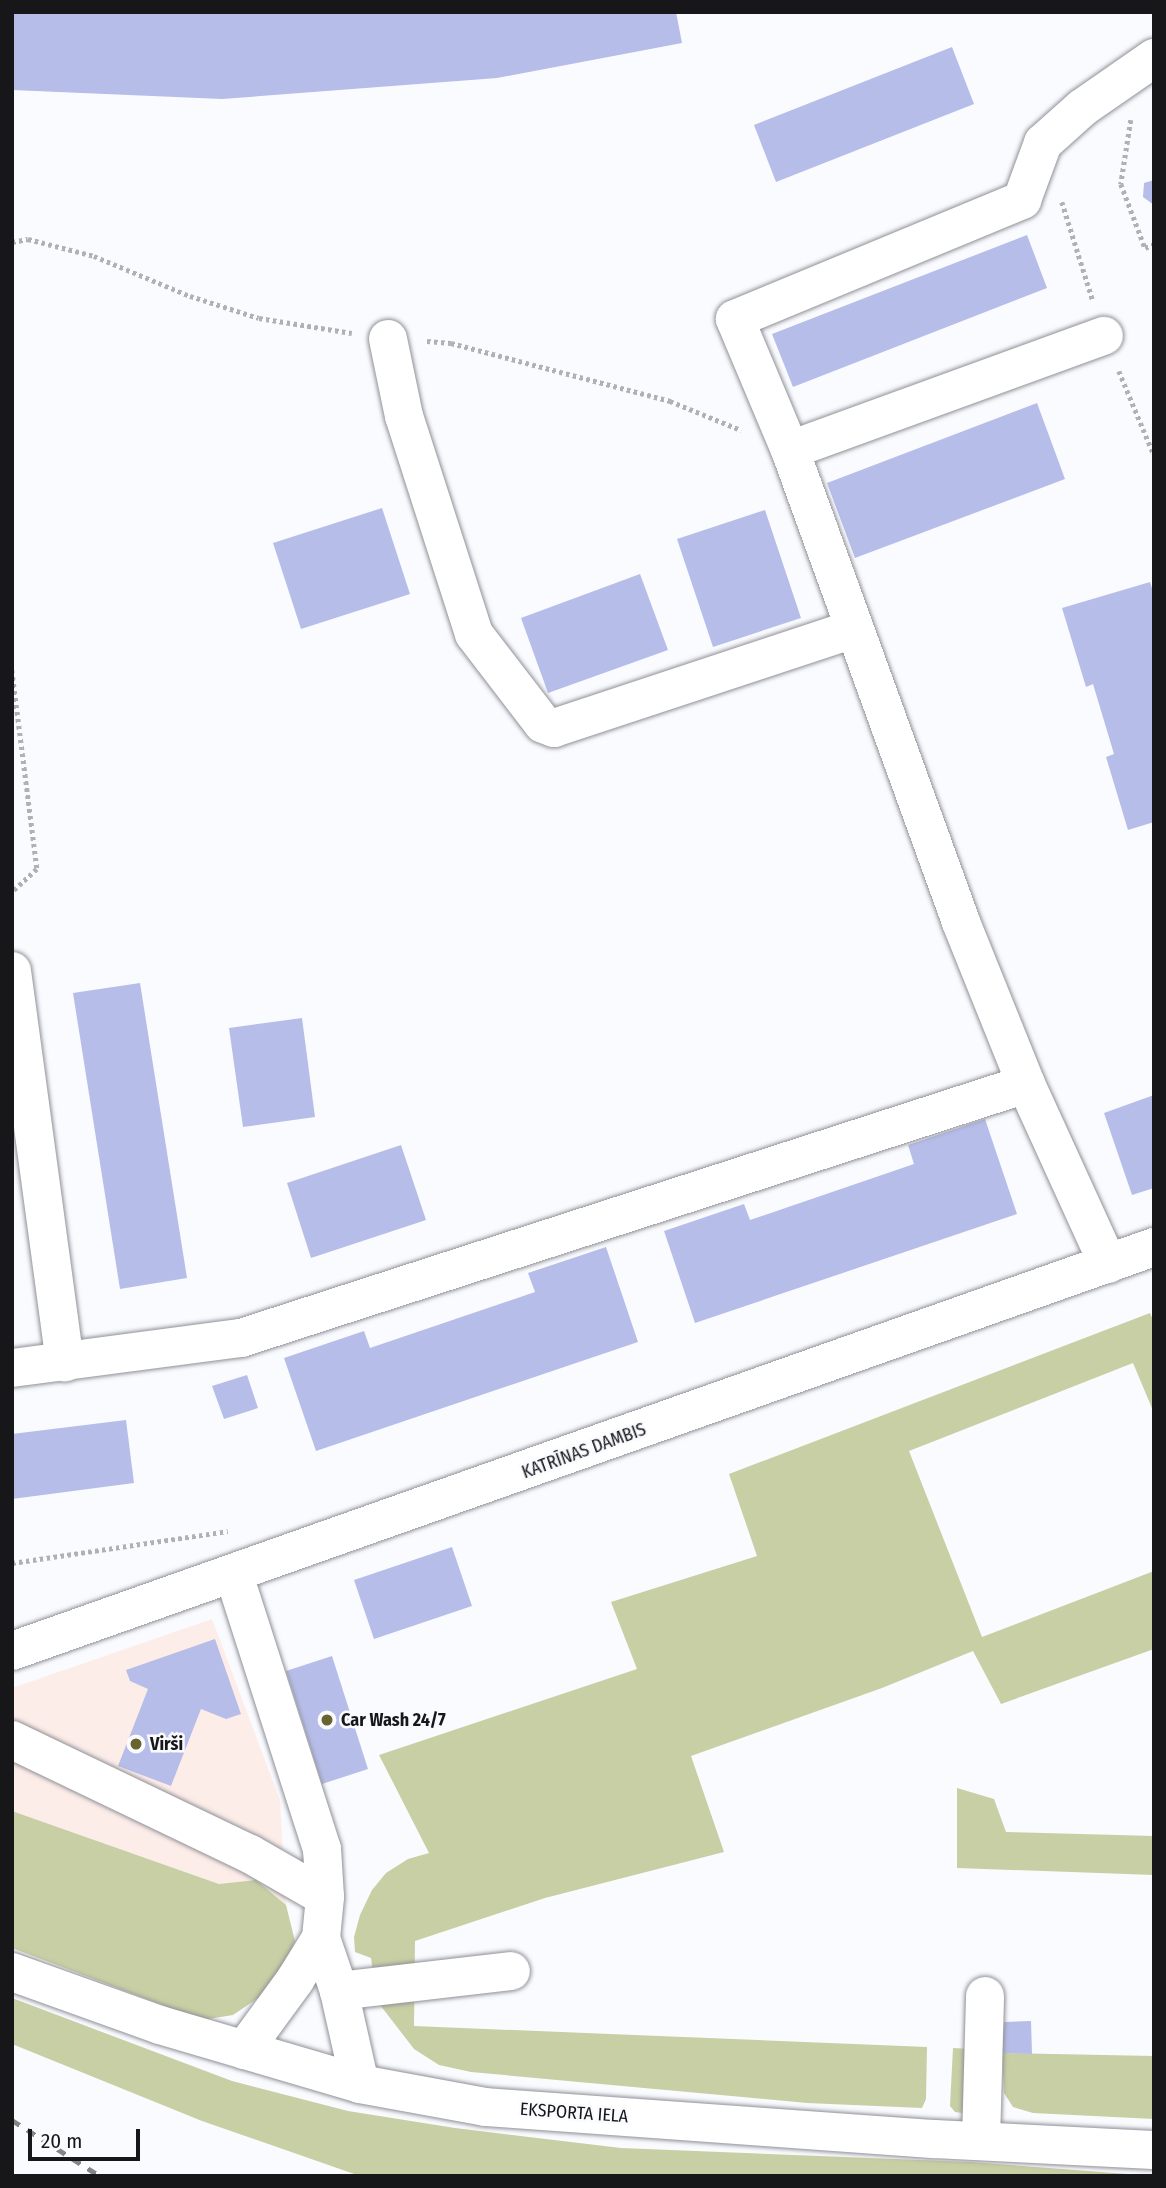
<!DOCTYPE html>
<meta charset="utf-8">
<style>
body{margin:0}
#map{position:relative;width:1166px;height:2188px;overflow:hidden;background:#fafbff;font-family:"Fira Sans Condensed",sans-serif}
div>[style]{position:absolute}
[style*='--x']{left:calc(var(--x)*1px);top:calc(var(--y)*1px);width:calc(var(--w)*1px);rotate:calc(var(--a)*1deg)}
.commercial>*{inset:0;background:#fdede9}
.green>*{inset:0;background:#c8cfa4}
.building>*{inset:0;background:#b6bde8}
.path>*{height:4.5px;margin-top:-2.25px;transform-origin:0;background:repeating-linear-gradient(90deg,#b1b1b5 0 3.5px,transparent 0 7px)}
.roads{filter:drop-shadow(0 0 2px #8f9197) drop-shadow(0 0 2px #8f9197)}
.minor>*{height:38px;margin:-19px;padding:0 19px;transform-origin:19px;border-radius:19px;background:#fff}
.rail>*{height:5px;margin-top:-2.5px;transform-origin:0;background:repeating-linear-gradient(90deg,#858588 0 9px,transparent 0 18px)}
.dots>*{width:19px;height:19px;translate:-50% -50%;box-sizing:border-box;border:4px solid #fafbff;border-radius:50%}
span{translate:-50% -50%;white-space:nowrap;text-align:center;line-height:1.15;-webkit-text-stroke:5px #fafbff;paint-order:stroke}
.street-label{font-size:18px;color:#171719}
.poi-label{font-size:18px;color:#171719;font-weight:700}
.left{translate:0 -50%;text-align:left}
.frame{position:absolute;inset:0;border:14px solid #171719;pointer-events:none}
.scale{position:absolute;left:28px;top:2129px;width:112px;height:32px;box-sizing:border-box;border:4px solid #171719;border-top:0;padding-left:9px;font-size:21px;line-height:24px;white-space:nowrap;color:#171719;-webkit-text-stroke:5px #fafbff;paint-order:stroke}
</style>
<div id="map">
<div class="commercial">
<i style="clip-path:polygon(212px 1619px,280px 1800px,286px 1905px,256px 1880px,219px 1884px,12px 1811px,12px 1688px)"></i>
</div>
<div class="green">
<i style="clip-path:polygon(1150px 1313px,1154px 1322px,1154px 1413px,1133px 1363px,909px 1451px,982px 1637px,1154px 1571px,1154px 1649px,1001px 1704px,973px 1651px,882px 1688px,691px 1756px,724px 1852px,545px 1898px,415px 1941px,414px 2026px,927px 2047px,926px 2099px,922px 2108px,807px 2103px,471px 2072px,439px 2065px,414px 2049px,377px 2001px,371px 1958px,355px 1952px,354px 1937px,360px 1915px,372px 1890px,386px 1873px,408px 1859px,429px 1853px,379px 1755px,637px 1669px,611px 1602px,757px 1556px,729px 1474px)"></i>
<i style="clip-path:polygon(957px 1788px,994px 1799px,1006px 1832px,1154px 1836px,1154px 1875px,957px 1868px)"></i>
<i style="clip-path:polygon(12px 1811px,219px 1884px,256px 1880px,286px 1905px,295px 1941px,279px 1984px,233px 2015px,202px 2020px,12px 1948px)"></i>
<i style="clip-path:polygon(12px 1998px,232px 2081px,348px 2111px,455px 2128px,621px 2148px,971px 2162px,1154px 2176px,360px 2176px,202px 2121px,12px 2044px)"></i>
<i style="clip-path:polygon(953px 2048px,970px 2049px,963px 2113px,955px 2112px,950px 2106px)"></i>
<i style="clip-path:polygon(1002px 2053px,1154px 2056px,1154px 2119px,1033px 2113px,1013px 2107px,1004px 2093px)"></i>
</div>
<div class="building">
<i style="clip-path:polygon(12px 12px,676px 12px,682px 43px,497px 78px,222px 99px,12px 90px)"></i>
<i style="clip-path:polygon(952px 47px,974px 104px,776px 182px,754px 125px)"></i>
<i style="clip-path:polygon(1154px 180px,1154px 205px,1143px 197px,1144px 183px)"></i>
<i style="clip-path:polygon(1027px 235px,1047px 288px,793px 387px,772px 334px)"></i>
<i style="clip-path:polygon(1037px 403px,1065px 479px,855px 558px,827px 483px)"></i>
<i style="clip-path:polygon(382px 508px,410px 594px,301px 629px,273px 543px)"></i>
<i style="clip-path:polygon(765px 510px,801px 618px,713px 647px,677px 539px)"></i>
<i style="clip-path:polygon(640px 574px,668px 650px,548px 693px,521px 618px)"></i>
<i style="clip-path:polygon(1150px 582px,1154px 594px,1154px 822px,1128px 830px,1106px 757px,1114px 754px,1093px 684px,1086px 687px,1062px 608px)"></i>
<i style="clip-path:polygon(140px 983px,187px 1278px,120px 1289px,73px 993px)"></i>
<i style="clip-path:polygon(302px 1018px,315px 1117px,243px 1127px,229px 1028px)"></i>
<i style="clip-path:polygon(1154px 1095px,1154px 1188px,1132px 1195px,1104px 1113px)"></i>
<i style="clip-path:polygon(985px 1119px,1017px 1214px,695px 1323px,664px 1231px,744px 1204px,750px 1220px,914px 1164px,908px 1145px)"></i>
<i style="clip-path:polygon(401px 1145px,426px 1220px,311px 1258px,287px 1183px)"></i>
<i style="clip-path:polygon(606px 1247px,638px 1342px,316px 1451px,284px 1358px,364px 1331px,370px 1348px,535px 1292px,528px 1273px)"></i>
<i style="clip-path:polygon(247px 1375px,258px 1408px,224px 1419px,212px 1386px)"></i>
<i style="clip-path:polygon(126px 1420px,134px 1483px,12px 1499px,12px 1434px)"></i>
<i style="clip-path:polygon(452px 1547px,472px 1606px,374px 1639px,354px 1580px)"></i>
<i style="clip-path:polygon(215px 1639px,241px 1714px,226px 1719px,201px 1709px,171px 1786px,118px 1766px,148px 1689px,130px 1681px,126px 1670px)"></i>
<i style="clip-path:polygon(332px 1656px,368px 1769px,322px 1784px,286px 1671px)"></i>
<i style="clip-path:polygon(1031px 2021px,1032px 2054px,1002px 2053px,1004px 2022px)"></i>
</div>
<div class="path">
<i style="--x:1131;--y:120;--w:65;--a:98.9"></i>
<i style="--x:1121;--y:184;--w:68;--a:69.4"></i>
<i style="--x:1145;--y:248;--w:10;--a:-24"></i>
<i style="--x:1062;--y:202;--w:104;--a:72.6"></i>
<i style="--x:12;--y:242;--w:16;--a:-11"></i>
<i style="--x:28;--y:239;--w:68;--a:14.4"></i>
<i style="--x:94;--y:256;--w:104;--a:22.6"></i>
<i style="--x:190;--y:296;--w:72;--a:17.7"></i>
<i style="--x:259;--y:318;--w:94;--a:9.2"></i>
<i style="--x:427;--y:341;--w:24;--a:5"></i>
<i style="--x:451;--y:343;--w:227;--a:14.8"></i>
<i style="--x:670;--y:401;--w:77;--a:22.2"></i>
<i style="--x:1119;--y:371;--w:91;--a:67.4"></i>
<i style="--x:12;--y:670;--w:201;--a:82.8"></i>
<i style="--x:37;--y:869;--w:34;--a:137"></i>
<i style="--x:12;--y:1563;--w:218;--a:-8.4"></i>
</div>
<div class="roads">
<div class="minor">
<i style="--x:388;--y:339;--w:79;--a:78.3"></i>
<i style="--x:404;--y:416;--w:229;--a:72.2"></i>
<i style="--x:474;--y:634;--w:113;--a:52.5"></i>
<i style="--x:543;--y:724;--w:12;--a:20"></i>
<i style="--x:554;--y:728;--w:315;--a:-18.3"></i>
<i style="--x:790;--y:450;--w:334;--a:-20"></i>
<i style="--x:12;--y:971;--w:395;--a:82.3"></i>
<i style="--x:1108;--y:1264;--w:198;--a:-114.5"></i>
<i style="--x:1026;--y:1084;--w:175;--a:-111.9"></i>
<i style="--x:961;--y:922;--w:502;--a:-109.91"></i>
<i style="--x:790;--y:450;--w:142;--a:-112.8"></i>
<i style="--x:735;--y:319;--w:311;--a:-22.5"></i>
<i style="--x:1022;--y:200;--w:61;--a:-69.8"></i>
<i style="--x:1043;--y:143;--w:52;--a:-41.9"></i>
<i style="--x:1082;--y:108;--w:88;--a:-34.8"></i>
<i style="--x:12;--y:1368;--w:231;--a:-7.5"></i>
<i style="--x:241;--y:1338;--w:825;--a:-17.93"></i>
<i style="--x:234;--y:1575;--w:288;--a:72.2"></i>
<i style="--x:322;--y:1849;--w:48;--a:86.4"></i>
<i style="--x:325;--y:1897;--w:41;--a:95.6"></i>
<i style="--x:321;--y:1938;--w:56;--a:71.2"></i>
<i style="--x:339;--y:1991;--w:95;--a:77.3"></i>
<i style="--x:12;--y:1651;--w:1211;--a:-19.48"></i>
<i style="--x:12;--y:1740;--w:264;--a:25.6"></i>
<i style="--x:250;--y:1854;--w:86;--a:29.8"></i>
<i style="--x:12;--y:1972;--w:157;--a:19.7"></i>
<i style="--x:160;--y:2025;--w:209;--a:16.4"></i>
<i style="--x:360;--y:2084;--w:127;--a:10.4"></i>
<i style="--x:485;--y:2107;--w:450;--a:4.1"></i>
<i style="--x:934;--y:2139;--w:220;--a:2.9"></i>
<i style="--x:339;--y:1991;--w:173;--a:-6.6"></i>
<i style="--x:244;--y:2050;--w:87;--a:-53.9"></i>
<i style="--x:295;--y:1980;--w:49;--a:-58.2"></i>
<i style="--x:981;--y:2141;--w:145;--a:-88.4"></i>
</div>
</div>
<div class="rail">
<i style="--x:12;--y:2120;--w:104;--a:32.5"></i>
</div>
<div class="dots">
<i style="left:327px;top:1720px;background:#686430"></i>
<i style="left:136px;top:1744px;background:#686430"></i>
</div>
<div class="street-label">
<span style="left:584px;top:1451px;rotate:-20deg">KATRĪNAS DAMBIS</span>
<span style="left:574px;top:2113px;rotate:4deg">EKSPORTA IELA</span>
</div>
<div class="poi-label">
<span class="left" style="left:341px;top:1720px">Car Wash 24/7</span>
<span class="left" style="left:150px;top:1744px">Virši</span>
</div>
<div class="frame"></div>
<div class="scale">20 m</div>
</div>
